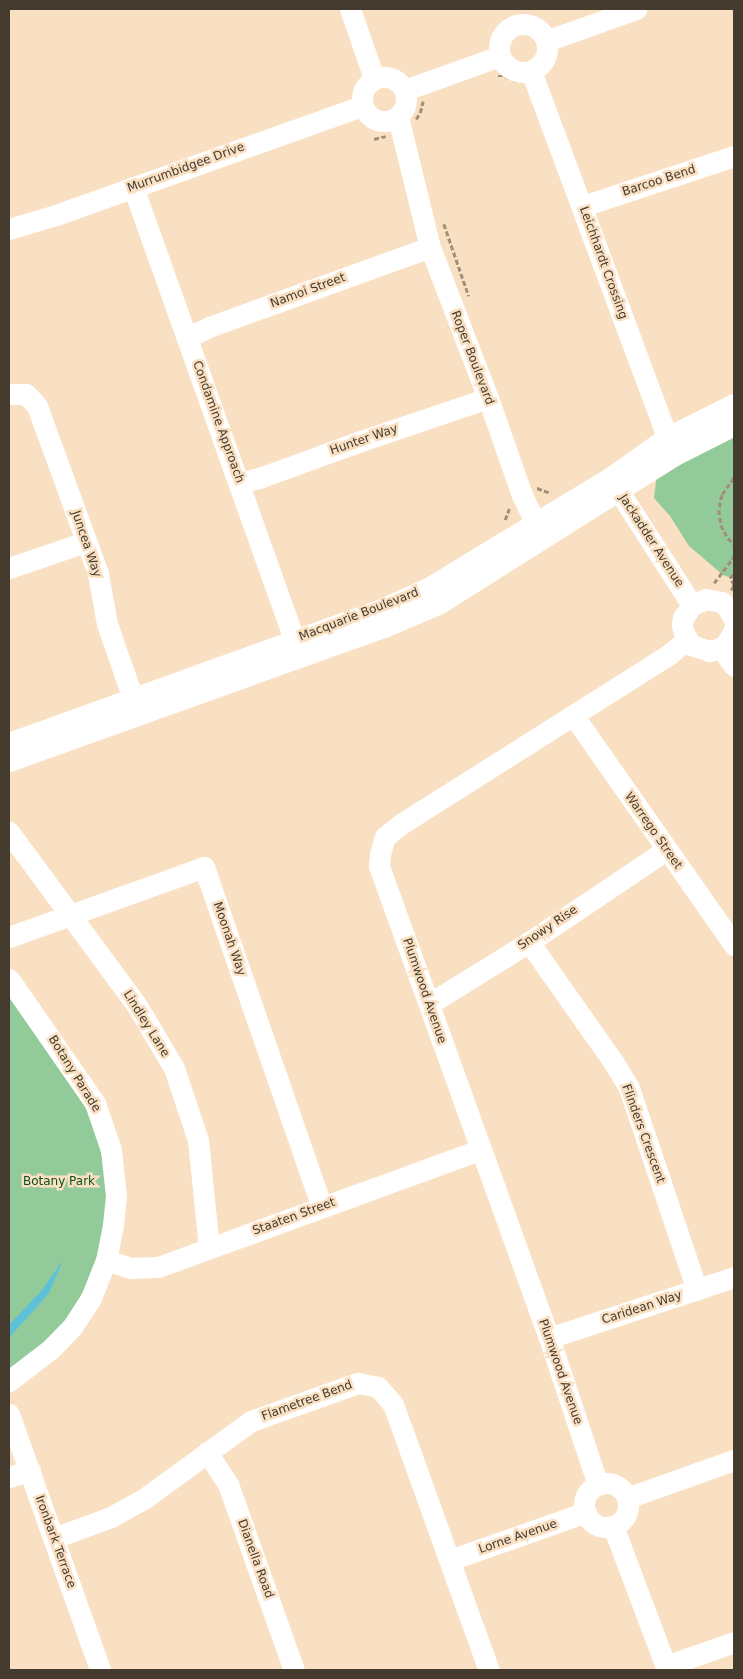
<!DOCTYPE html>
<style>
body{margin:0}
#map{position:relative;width:743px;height:1679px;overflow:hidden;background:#fae0c2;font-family:"DejaVu Sans",sans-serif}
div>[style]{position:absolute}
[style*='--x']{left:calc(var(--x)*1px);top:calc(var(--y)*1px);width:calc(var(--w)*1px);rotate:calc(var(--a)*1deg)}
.green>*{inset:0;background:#93ca9a}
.water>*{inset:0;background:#5dc1da}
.path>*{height:2.5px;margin-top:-1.25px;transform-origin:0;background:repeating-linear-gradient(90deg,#a18f7a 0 5px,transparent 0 7.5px)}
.minor>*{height:21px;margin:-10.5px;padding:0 10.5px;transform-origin:10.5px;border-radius:10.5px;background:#fff}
.minor>.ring{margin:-10.5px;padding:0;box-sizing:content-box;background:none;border:21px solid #fff;border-radius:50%}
span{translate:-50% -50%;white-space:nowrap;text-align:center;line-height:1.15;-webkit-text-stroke:5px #fae0c2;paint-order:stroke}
.street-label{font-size:12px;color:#443a2e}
.park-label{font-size:12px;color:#09511f}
.frame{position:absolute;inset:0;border:10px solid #443a2e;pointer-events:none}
</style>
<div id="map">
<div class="green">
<i style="clip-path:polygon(734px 430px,734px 579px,723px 575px,689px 546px,670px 516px,654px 498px,657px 473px)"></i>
<i style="clip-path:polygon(9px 990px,71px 1076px,99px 1131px,109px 1186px,100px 1257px,70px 1319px,9px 1373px)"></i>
</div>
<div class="water">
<i style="clip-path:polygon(63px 1260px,49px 1293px,9px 1338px,9px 1325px,42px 1290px)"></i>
</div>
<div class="path">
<i style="--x:498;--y:76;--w:7;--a:0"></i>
<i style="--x:505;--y:76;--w:13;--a:23"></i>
<i style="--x:416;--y:119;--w:7;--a:-56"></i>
<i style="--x:420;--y:113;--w:12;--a:-76"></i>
<i style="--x:374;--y:139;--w:12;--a:-14"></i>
<i style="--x:444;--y:224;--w:76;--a:70.9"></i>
<i style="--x:734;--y:478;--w:21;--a:125"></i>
<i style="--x:722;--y:495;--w:15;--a:101"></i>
<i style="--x:719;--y:510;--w:15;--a:82"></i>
<i style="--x:721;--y:525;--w:15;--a:62"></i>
<i style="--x:728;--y:538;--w:8;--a:45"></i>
<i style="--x:537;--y:488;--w:15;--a:20"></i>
<i style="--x:505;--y:520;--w:12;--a:-70"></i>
<i style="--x:714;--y:583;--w:34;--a:-53"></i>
<i style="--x:731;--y:590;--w:6;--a:-59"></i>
<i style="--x:734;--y:585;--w:8;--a:-120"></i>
<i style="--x:730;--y:578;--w:6;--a:-51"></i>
</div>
<div class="minor">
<i style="--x:350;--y:9;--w:73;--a:70.8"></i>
<i class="ring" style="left:499px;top:24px;width:27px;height:27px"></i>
<i style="--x:546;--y:41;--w:96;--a:-19.6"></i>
<i style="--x:531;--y:71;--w:404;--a:69.6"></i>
<i class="ring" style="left:362px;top:77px;width:23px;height:23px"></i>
<i style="--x:405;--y:90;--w:101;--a:-19.7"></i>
<i style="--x:398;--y:117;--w:134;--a:76.2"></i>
<i style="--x:430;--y:247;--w:162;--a:69"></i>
<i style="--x:488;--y:398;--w:103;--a:70.7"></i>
<i style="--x:522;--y:495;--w:44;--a:64.6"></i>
<i style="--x:133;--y:187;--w:495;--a:70.4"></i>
<i style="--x:583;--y:206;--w:159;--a:-18.3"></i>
<i style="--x:9;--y:229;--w:49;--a:-16.6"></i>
<i style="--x:56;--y:215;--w:325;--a:-19.6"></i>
<i style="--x:188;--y:337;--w:23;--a:-25"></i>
<i style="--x:209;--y:327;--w:235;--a:-19.9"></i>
<i style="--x:9;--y:394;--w:17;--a:0"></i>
<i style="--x:26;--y:394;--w:16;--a:47"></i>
<i style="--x:37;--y:406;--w:179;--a:70"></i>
<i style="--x:98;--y:574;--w:51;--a:79.8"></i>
<i style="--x:107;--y:624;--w:94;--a:70.8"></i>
<i style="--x:611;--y:479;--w:150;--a:57.3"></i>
<i style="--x:240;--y:483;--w:23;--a:-15"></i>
<i style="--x:262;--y:477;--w:102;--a:-20"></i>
<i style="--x:358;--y:442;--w:137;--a:-18.7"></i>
<i style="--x:9;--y:568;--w:80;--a:-18.9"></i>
<i style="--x:734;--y:620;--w:13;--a:-117"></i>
<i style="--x:728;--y:608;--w:8;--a:-135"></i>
<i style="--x:722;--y:602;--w:16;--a:-169"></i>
<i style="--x:706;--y:599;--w:15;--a:157"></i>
<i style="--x:692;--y:605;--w:16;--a:125"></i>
<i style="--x:683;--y:618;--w:7;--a:98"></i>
<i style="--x:682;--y:625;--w:8;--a:76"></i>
<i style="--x:684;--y:633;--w:14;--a:60"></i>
<i style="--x:691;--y:645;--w:19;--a:18"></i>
<i style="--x:709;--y:651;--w:12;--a:-14"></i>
<i style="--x:721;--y:648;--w:6;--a:-39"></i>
<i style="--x:726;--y:644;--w:16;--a:-60"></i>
<i style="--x:721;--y:648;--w:22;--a:54"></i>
<i style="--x:573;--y:715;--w:281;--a:55"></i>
<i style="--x:9;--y:743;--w:393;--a:-19.8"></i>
<i style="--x:379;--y:610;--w:56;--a:-24.3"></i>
<i style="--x:430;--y:587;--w:212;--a:-31.3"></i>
<i style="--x:611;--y:477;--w:67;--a:-35.3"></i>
<i style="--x:666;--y:438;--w:76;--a:-26.6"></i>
<i style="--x:9;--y:761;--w:398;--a:-19.7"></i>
<i style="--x:384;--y:627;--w:59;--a:-23.1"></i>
<i style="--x:438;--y:604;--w:280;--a:-32.2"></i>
<i style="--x:675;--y:455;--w:66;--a:-27"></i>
<i style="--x:9;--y:832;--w:214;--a:53.6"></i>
<i style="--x:136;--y:1004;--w:74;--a:59.3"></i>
<i style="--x:174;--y:1068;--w:76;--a:71.6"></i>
<i style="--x:198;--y:1140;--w:109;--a:84.2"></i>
<i style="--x:9;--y:937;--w:207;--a:-19.7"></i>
<i style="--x:204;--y:867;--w:360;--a:70.9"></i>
<i style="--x:529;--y:942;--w:148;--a:54.9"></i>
<i style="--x:614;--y:1063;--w:29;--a:59"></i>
<i style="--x:629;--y:1088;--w:213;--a:71.4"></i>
<i style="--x:9;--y:979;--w:151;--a:55.3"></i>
<i style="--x:95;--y:1103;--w:50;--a:71.2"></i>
<i style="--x:111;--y:1150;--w:46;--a:83.8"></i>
<i style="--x:116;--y:1196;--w:29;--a:96"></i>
<i style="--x:113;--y:1225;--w:36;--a:101"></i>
<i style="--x:106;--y:1260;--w:41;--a:111.5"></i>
<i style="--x:91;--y:1298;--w:35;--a:123"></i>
<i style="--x:72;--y:1327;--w:29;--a:134"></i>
<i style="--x:52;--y:1348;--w:54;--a:142.5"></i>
<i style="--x:429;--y:1004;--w:118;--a:-31.8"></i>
<i style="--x:529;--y:942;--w:165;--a:-33.9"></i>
<i style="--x:106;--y:1260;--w:25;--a:18"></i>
<i style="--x:130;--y:1268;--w:28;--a:-2"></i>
<i style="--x:158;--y:1267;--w:343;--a:-20"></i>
<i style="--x:549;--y:1338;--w:195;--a:-18.2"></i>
<i style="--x:9;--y:1414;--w:272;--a:70.4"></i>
<i style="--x:207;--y:1452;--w:38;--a:57"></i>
<i style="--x:228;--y:1484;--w:197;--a:70.5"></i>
<i style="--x:9;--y:1477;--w:22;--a:-18"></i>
<i class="ring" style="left:584px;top:1483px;width:23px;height:23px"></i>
<i style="--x:598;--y:1485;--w:155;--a:-108.4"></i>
<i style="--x:549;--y:1338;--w:502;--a:-109.81"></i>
<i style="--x:379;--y:866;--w:12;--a:-85"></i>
<i style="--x:380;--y:854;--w:18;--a:-74"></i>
<i style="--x:385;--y:837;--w:21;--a:-39"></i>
<i style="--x:401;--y:824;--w:315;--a:-32.3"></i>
<i style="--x:667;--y:656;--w:26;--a:-39"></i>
<i style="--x:627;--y:1498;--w:114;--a:-19.6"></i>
<i style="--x:613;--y:1526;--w:154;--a:69.4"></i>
<i style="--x:54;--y:1538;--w:61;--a:-20.2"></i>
<i style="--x:111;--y:1517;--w:39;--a:-29"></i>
<i style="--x:145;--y:1498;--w:131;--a:-36"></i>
<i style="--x:251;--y:1421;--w:114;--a:-19.6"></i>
<i style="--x:358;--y:1383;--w:20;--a:11"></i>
<i style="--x:378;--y:1387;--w:23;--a:49"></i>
<i style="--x:393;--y:1404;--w:283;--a:70.2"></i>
<i style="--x:450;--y:1560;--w:144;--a:-19.4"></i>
<i style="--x:666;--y:1666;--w:72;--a:-19.4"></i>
</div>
<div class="street-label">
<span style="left:186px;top:168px;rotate:-20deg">Murrumbidgee Drive</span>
<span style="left:659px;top:181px;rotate:-18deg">Barcoo Bend</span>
<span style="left:603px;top:263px;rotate:70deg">Leichhardt Crossing</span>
<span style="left:308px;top:291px;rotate:-20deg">Namoi Street</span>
<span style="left:472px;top:358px;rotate:69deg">Roper Boulevard</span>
<span style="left:218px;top:422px;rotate:70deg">Condamine Approach</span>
<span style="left:364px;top:440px;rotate:-19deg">Hunter Way</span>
<span style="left:651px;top:541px;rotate:57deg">Jackadder Avenue</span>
<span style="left:86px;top:544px;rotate:71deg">Juncea Way</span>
<span style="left:359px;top:615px;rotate:-21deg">Macquarie Boulevard</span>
<span style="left:653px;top:831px;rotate:55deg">Warrego Street</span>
<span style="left:548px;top:928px;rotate:-34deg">Snowy Rise</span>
<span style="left:229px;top:939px;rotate:71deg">Moonah Way</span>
<span style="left:424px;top:991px;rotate:71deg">Plumwood Avenue</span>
<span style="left:146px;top:1024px;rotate:58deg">Lindley Lane</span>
<span style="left:74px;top:1074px;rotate:58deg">Botany Parade</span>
<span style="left:643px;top:1134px;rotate:70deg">Flinders Crescent</span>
<span style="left:294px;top:1217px;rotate:-20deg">Staaten Street</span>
<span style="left:642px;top:1308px;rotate:-18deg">Caridean Way</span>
<span style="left:560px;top:1372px;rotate:71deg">Plumwood Avenue</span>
<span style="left:307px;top:1401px;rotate:-20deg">Flametree Bend</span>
<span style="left:518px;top:1537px;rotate:-19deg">Lorne Avenue</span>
<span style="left:55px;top:1542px;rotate:70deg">Ironbark Terrace</span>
<span style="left:255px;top:1559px;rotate:70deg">Dianella Road</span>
</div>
<div class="park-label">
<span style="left:59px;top:1182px">Botany Park</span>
</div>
<div class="frame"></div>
</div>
